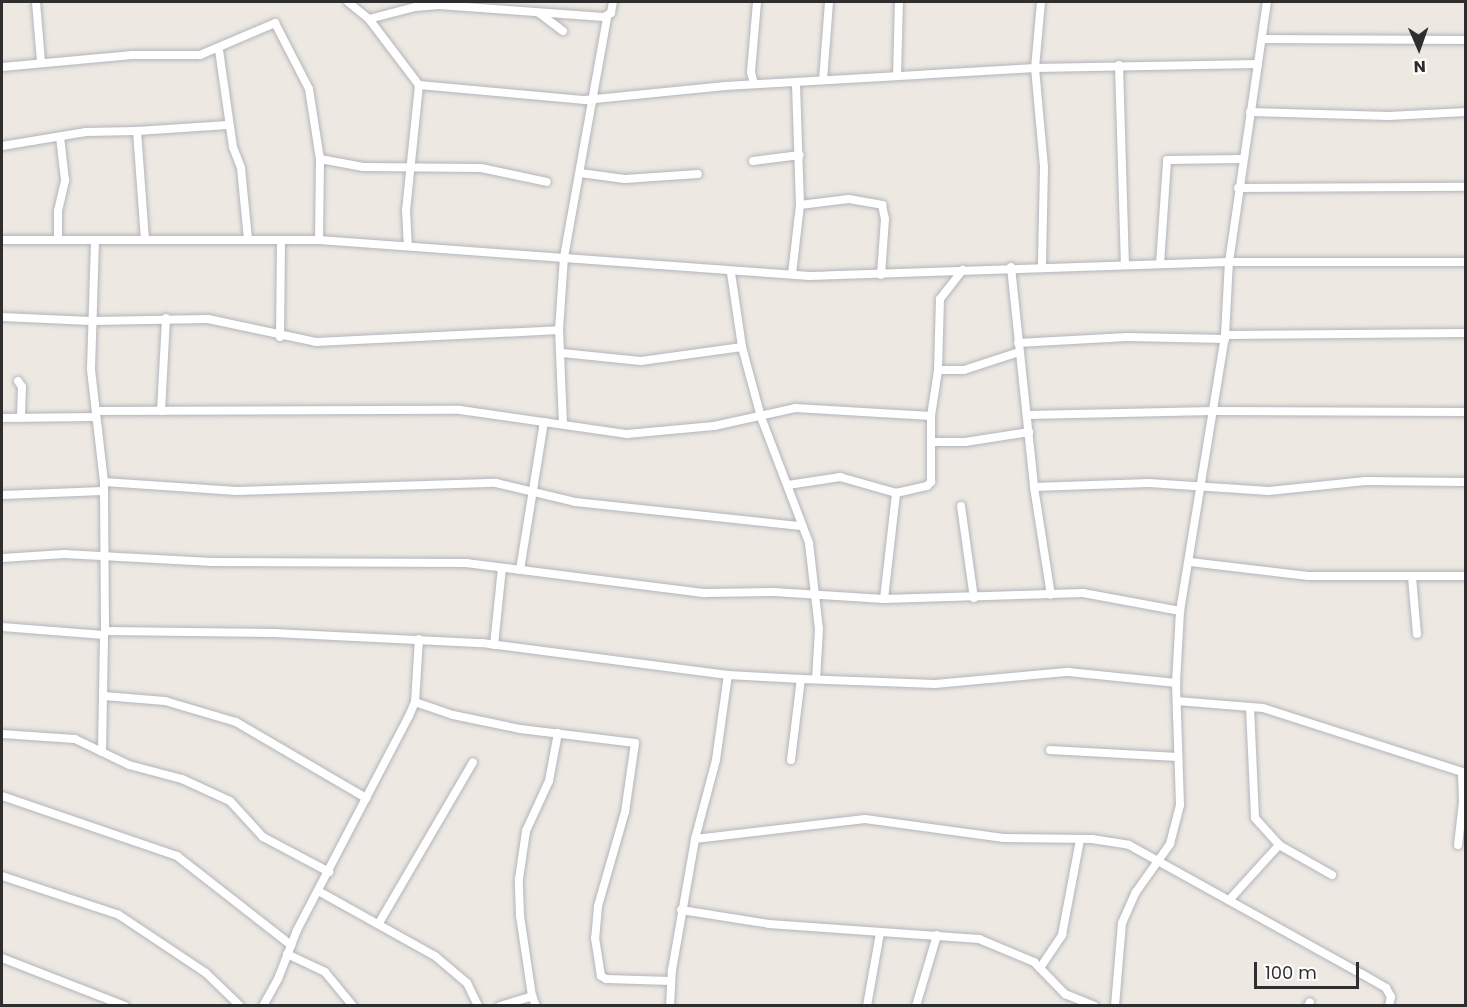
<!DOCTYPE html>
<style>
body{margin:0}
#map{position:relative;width:1467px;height:1007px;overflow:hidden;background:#ede9e2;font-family:Poppins,sans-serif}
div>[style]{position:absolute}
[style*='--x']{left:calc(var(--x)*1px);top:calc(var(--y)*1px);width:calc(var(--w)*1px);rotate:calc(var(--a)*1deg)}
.roads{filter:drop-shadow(0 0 2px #b3b4bc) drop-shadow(0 0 2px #b3b4bc)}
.street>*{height:8px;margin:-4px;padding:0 4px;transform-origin:4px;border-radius:4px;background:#fff}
span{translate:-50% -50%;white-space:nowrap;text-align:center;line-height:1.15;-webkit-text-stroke:6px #fff;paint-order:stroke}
.frame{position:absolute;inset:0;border:3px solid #2e2e2e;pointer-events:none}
.north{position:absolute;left:1389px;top:18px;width:60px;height:60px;-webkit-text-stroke:4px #fff;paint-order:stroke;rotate:178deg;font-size:16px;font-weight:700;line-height:24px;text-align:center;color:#2e2e2e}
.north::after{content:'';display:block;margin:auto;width:21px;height:27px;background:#2e2e2e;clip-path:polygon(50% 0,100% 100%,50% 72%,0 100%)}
.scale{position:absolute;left:1254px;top:962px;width:105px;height:27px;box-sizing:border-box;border:3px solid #2e2e2e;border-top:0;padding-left:8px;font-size:18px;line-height:21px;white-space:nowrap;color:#2e2e2e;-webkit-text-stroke:4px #fff;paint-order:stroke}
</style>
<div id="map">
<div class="roads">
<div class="street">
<i style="--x:36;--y:2;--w:60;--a:85.2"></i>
<i style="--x:348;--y:2;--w:27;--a:39"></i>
<i style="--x:369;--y:19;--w:48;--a:-14.6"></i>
<i style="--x:415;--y:7;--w:24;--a:-5"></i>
<i style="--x:439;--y:5;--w:165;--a:4.2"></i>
<i style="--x:604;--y:17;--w:8;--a:-30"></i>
<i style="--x:611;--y:13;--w:11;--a:-80"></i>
<i style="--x:1041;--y:2;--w:66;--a:95.2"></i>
<i style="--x:1035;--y:68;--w:99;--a:84.8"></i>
<i style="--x:1044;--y:167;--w:99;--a:91.2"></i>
<i style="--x:539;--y:13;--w:30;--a:37"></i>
<i style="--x:369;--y:19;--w:83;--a:52.9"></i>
<i style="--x:419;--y:85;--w:126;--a:95.9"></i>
<i style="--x:406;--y:210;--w:36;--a:87"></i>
<i style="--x:1262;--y:39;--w:204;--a:0.3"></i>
<i style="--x:219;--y:50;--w:98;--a:81.8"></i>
<i style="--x:233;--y:147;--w:22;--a:69"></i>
<i style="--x:241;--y:168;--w:71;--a:84.4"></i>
<i style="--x:1119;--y:65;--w:199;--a:88.3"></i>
<i style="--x:2;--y:67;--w:131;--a:-5.3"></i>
<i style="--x:132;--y:55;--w:68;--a:0"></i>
<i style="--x:200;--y:55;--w:82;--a:-23.1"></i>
<i style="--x:275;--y:23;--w:74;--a:62.7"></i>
<i style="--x:309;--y:89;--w:71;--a:81.1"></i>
<i style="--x:320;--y:159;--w:81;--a:90.7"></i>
<i style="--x:897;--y:76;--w:74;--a:-88.5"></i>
<i style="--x:823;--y:80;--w:78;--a:-85.6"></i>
<i style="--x:754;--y:84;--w:12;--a:-104"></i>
<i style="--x:751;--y:72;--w:70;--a:-85.1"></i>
<i style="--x:419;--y:85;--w:167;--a:5.2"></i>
<i style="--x:585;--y:100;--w:141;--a:-5.7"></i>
<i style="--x:725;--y:86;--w:311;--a:-3.3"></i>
<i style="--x:1035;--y:68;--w:223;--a:-1"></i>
<i style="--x:1250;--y:112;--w:139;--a:1.6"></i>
<i style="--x:1389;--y:116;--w:77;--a:-3"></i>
<i style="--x:137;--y:131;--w:91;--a:-3.8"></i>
<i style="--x:2;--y:146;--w:85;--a:-9.5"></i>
<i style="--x:86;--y:132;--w:51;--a:-1.1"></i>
<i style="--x:137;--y:131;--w:109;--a:85.8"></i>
<i style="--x:320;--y:159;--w:44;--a:10.5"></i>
<i style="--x:363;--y:167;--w:118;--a:0.5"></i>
<i style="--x:481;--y:168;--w:67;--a:12"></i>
<i style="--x:753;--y:161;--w:47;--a:-7.3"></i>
<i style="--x:580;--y:173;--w:45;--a:7.6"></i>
<i style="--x:625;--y:179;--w:73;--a:-3.9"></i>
<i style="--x:1238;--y:188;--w:228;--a:-0.3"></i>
<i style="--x:800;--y:205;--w:49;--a:-7"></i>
<i style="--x:849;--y:199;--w:34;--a:10"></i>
<i style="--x:882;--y:205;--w:14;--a:78"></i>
<i style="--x:885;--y:219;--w:56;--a:94.1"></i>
<i style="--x:2;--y:240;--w:317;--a:0"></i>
<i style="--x:319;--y:240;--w:492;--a:4.2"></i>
<i style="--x:810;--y:276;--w:419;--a:-1.9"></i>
<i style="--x:1229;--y:262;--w:237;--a:0"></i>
<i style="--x:58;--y:240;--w:29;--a:-90"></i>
<i style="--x:58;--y:211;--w:32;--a:-77"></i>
<i style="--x:65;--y:180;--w:43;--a:-96.6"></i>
<i style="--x:1160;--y:264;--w:104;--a:-86.1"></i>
<i style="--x:1167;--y:160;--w:75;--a:-0.8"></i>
<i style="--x:1011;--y:267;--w:221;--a:84"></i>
<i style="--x:1034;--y:487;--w:109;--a:81.1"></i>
<i style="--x:731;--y:273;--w:75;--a:81.5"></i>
<i style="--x:742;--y:347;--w:73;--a:74.8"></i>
<i style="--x:761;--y:417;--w:135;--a:69.1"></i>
<i style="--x:809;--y:543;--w:87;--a:83.4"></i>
<i style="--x:819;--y:629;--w:50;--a:93.4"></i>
<i style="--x:792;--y:274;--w:69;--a:-83.4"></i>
<i style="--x:800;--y:205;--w:122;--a:-91.9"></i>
<i style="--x:2;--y:317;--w:89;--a:2.6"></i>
<i style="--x:91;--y:321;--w:117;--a:-1"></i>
<i style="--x:208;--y:319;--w:110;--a:12"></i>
<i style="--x:316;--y:342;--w:243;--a:-2.8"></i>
<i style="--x:1225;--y:335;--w:241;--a:-0.5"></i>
<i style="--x:280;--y:337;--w:95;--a:-89.4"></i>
<i style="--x:1018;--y:343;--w:109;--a:-3.2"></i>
<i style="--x:1127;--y:337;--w:98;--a:1.2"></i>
<i style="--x:562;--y:353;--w:79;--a:5.8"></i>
<i style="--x:641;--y:361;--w:102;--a:-7.9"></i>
<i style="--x:938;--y:370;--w:26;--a:0"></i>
<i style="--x:964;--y:370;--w:58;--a:-18.1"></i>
<i style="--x:18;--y:381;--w:7;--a:56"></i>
<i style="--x:22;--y:387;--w:31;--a:92"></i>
<i style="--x:96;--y:411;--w:364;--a:-0.2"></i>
<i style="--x:460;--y:410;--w:169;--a:8.2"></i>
<i style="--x:627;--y:434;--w:87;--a:-5.3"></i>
<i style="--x:714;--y:426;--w:83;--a:-12.5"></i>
<i style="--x:795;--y:408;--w:136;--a:3.4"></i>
<i style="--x:161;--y:411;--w:93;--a:-86.9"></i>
<i style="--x:1027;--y:415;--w:186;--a:-1.2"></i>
<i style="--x:1213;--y:411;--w:253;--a:0.2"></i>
<i style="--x:2;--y:418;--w:94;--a:-0.6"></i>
<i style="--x:563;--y:424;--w:94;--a:-92.4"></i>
<i style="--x:559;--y:330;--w:73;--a:-86.1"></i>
<i style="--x:564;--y:257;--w:244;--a:-79.8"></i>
<i style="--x:932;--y:442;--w:33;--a:0"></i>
<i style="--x:965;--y:442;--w:65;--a:-8.9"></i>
<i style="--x:104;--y:482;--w:133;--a:3.9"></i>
<i style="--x:237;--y:491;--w:259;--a:-1.8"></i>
<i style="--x:496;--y:483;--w:81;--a:13.5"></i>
<i style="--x:575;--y:502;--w:227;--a:6.1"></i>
<i style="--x:788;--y:485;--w:53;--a:-8.7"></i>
<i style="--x:840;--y:477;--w:58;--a:15.9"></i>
<i style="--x:1034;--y:487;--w:115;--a:-2"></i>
<i style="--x:1149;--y:483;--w:120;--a:3.8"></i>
<i style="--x:1269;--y:491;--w:97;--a:-5.9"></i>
<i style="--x:1365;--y:481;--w:101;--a:0.6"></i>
<i style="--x:2;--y:495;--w:101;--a:-2.3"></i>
<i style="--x:961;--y:506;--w:93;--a:82"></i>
<i style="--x:2;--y:558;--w:62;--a:-3.7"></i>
<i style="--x:64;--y:554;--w:148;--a:3.1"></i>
<i style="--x:212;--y:562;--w:254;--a:0.2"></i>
<i style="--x:466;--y:563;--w:241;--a:7.2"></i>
<i style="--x:705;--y:593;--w:69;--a:-0.8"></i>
<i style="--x:774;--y:592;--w:110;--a:3.6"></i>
<i style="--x:884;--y:599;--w:199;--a:-1.7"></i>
<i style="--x:1083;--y:593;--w:99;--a:10.5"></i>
<i style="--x:1190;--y:562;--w:119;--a:6.8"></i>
<i style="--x:1308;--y:576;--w:158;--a:0"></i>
<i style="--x:520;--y:570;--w:150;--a:-80.8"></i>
<i style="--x:1412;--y:577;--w:57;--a:85"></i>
<i style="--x:884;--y:599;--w:107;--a:-83.5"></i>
<i style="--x:896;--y:493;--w:32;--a:-13"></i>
<i style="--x:927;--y:486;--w:6;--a:-45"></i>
<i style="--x:931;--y:482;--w:66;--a:-90"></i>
<i style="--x:931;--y:416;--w:47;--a:-81.3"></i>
<i style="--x:938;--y:370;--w:71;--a:-88.4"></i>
<i style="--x:940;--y:299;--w:37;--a:-52"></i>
<i style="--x:2;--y:627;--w:102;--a:4.5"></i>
<i style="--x:104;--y:635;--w:4;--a:-76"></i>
<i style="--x:105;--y:631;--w:149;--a:-90.4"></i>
<i style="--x:104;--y:482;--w:114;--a:-96.6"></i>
<i style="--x:91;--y:369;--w:127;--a:-88.2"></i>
<i style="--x:105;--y:631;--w:169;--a:0.7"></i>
<i style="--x:274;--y:633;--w:208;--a:2.8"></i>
<i style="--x:482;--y:643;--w:248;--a:7.4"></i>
<i style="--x:728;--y:675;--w:73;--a:3.1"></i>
<i style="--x:801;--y:679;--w:134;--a:2.1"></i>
<i style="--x:935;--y:684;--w:134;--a:-5.2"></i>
<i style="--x:1068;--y:672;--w:109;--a:5.8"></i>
<i style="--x:494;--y:645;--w:77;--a:-84.1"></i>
<i style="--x:104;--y:696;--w:61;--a:4.7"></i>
<i style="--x:165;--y:701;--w:74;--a:16.5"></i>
<i style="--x:236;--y:722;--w:151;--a:30.3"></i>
<i style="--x:1177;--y:701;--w:86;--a:4.7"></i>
<i style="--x:1263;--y:708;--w:213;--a:17.8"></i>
<i style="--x:415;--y:702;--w:40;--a:18.9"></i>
<i style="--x:453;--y:715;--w:68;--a:11.8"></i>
<i style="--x:520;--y:729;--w:116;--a:6.9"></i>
<i style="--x:635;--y:743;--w:70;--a:98.2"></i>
<i style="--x:625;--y:812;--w:98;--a:106"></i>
<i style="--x:598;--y:906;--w:32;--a:95"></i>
<i style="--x:595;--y:938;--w:38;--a:81"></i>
<i style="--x:601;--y:976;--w:6;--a:31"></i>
<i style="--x:606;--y:979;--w:65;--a:1.8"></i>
<i style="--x:1250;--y:707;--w:111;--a:87.4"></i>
<i style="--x:1255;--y:818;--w:36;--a:48"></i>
<i style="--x:1279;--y:845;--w:61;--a:29.5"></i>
<i style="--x:2;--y:734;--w:73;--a:3.9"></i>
<i style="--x:75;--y:739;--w:60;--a:25.7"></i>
<i style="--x:129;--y:765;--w:55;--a:14.8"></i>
<i style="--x:182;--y:779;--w:53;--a:24.6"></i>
<i style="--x:230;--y:801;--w:49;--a:47.5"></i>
<i style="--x:263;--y:837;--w:75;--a:27.9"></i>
<i style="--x:1050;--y:750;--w:128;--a:3.1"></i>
<i style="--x:102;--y:752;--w:117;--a:-89"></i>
<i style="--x:791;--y:760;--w:82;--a:-83"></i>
<i style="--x:2;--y:796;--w:185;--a:18.9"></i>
<i style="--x:177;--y:856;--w:145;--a:38"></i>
<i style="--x:695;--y:839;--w:82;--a:-75.1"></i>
<i style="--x:716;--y:760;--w:86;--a:-82"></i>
<i style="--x:1458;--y:845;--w:43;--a:-83.4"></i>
<i style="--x:1463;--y:802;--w:30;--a:-92"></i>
<i style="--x:2;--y:876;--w:123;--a:18.4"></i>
<i style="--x:119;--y:915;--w:105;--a:33.7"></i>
<i style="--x:206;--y:973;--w:47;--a:44.1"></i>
<i style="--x:320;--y:892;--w:132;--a:29.1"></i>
<i style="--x:435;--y:956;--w:42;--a:40.2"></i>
<i style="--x:467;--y:983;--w:25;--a:64"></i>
<i style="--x:1231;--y:898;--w:72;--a:-47.8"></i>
<i style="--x:681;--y:910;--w:89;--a:9"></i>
<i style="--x:769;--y:924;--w:211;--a:4.1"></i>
<i style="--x:979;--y:939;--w:60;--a:22.7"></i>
<i style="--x:1034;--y:962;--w:45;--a:45.9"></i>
<i style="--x:1065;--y:994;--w:32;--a:22"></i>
<i style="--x:379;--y:923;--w:186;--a:-59.7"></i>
<i style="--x:287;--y:954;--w:42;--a:25.3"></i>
<i style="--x:325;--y:972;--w:44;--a:50.5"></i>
<i style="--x:2;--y:958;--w:132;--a:21.3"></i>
<i style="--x:1040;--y:968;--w:40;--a:-56"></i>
<i style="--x:1062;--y:935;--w:97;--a:-79.3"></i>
<i style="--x:532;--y:996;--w:81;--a:-98.5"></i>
<i style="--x:520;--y:916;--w:37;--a:-92"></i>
<i style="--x:519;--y:879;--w:49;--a:-81.7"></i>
<i style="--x:526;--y:831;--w:55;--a:-65.3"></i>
<i style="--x:549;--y:781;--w:49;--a:-79.4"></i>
<i style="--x:263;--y:1006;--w:31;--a:-61"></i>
<i style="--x:278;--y:979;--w:53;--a:-68.8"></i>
<i style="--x:297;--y:930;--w:242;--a:-62.4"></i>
<i style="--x:409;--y:716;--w:15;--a:-67"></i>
<i style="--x:415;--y:702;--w:63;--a:-86.4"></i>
<i style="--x:500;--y:1006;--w:34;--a:-17"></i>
<i style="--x:532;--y:996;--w:11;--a:68"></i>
<i style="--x:670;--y:1006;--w:36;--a:-87"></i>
<i style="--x:672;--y:970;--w:133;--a:-80"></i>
<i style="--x:695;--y:839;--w:171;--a:-6.7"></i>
<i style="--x:865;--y:819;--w:140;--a:7.8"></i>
<i style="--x:1004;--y:838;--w:88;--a:0.7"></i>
<i style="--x:1092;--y:839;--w:37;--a:9"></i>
<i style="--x:1129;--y:845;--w:266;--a:29"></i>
<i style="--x:1362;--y:974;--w:28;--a:30"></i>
<i style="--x:1386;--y:988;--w:10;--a:61"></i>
<i style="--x:1391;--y:997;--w:9;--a:103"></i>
<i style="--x:867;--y:1006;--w:74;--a:-79.9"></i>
<i style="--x:916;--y:1006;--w:74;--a:-73.5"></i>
<i style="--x:1115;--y:1006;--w:83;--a:-85.2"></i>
<i style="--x:1122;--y:923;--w:34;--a:-66"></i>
<i style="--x:1136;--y:892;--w:59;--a:-54.7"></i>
<i style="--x:1170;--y:844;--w:40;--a:-75.6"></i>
<i style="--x:1180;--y:805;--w:122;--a:-91.9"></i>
<i style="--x:1176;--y:683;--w:72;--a:-86.8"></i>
<i style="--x:1180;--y:611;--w:280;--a:-80.7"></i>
<i style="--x:1225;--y:335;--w:73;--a:-86.9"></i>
<i style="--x:1229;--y:262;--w:263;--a:-81.7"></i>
<i style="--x:1308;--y:1006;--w:4;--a:-63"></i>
</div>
</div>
<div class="frame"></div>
<div class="north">N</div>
<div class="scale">100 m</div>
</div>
